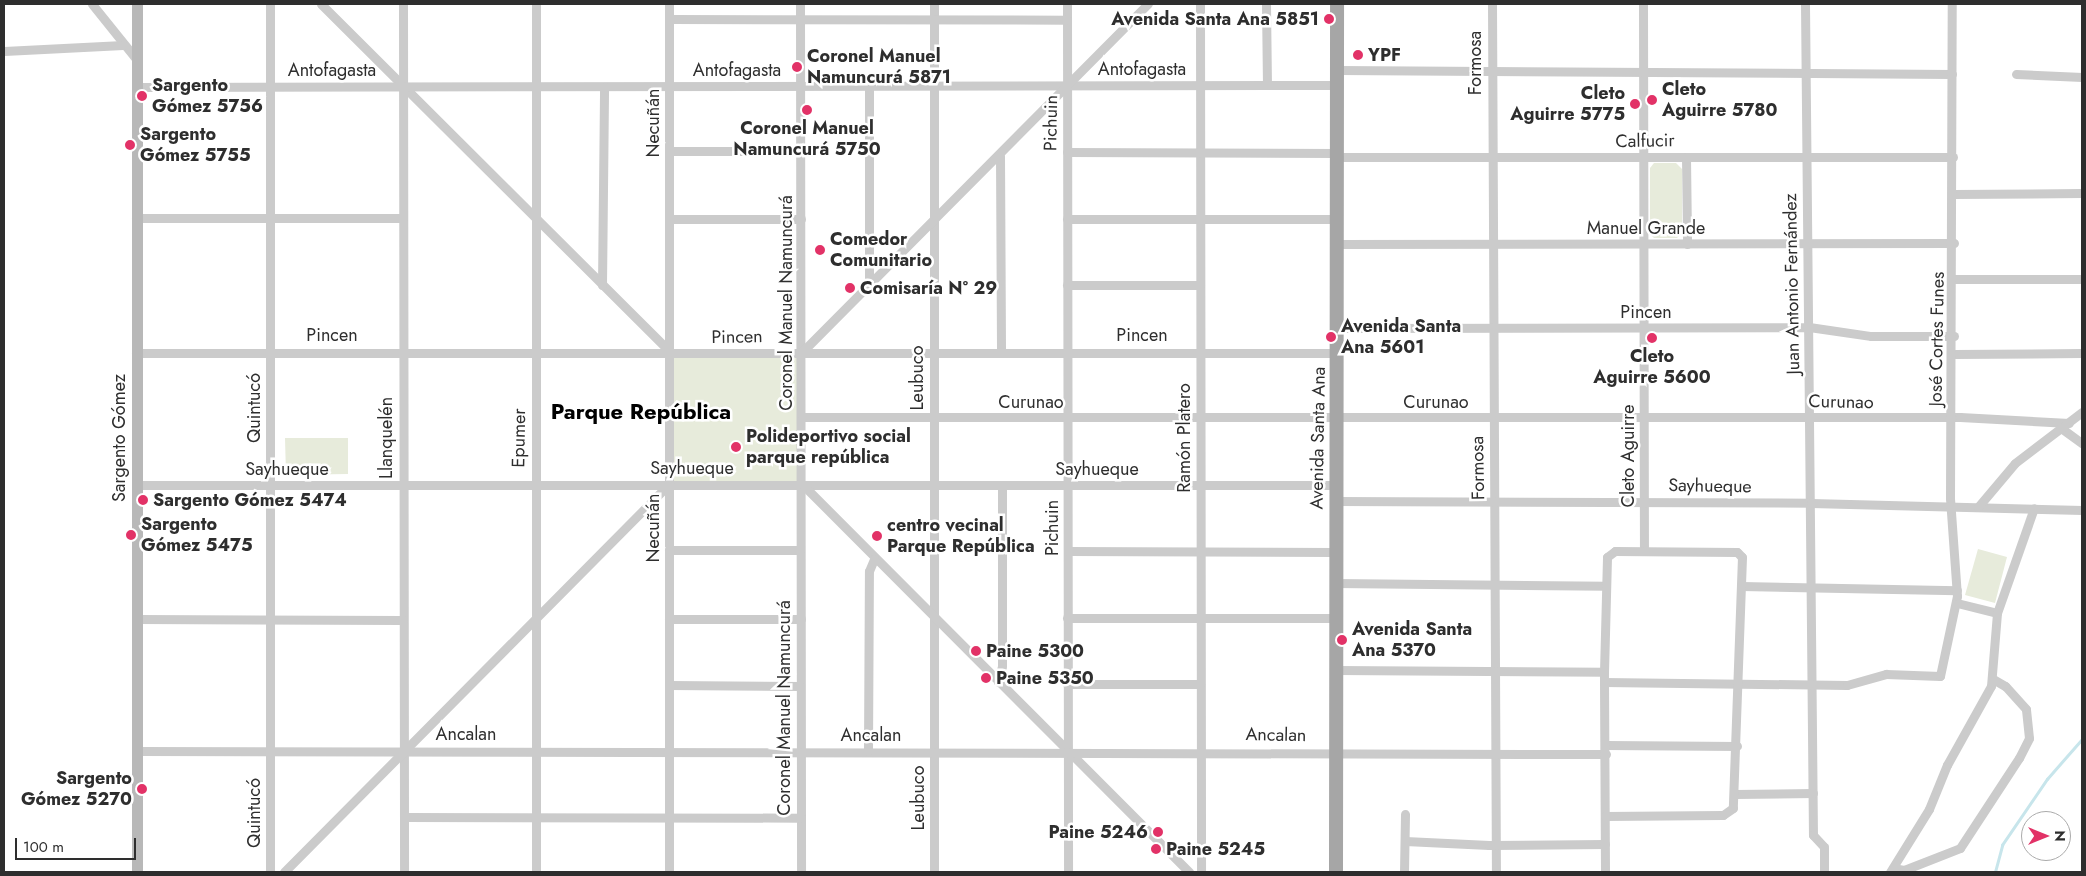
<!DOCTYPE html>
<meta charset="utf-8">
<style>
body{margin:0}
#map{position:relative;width:2086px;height:876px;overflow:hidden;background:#fff;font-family:Jost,sans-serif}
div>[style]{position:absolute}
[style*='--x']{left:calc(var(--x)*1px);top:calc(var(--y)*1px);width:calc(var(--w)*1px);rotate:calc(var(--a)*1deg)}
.green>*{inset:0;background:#e7ebdb}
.stream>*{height:2.5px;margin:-1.25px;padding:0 1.25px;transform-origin:1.25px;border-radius:1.25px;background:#c7e5eb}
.street>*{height:9px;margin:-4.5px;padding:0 4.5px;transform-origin:4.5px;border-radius:4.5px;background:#cbcbcb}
.secondary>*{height:11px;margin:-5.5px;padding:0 5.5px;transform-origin:5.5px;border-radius:5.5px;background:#b8b8b8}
.primary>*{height:14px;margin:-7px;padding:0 7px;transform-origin:7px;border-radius:7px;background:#a6a6a6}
.dots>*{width:14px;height:14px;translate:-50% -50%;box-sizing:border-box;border:2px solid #fff;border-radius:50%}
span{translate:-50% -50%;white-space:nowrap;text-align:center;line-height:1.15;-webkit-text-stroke:5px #fff;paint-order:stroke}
.poi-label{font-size:18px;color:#2e2e2e;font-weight:700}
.right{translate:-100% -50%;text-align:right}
.left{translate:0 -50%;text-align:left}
.street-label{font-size:18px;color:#2e2e2e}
.district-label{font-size:22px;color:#000;font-weight:700}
.frame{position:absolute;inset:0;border:5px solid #2e2e2e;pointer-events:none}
.north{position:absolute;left:2021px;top:811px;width:50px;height:50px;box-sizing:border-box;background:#fff;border:1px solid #ababab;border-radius:50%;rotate:90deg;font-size:14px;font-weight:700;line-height:20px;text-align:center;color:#2e2e2e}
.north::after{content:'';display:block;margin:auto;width:18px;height:22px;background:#e23267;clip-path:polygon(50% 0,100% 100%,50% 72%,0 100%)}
.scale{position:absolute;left:15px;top:838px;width:121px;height:22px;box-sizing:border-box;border:2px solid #2e2e2e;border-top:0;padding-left:6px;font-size:15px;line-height:18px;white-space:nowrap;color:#2e2e2e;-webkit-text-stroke:4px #fff;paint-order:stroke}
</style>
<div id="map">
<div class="green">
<i style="clip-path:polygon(1654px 163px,1676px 163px,1682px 169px,1682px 233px,1677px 238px,1654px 238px,1650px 234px,1650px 168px)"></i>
<i style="clip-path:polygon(670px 352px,802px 352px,803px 485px,669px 484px)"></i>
<i style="clip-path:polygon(285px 438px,348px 438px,348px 474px,286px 475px)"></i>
<i style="clip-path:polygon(1978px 549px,2007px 557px,1995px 603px,1965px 595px)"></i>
</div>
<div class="stream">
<i style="--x:1995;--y:872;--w:28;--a:-75"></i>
<i style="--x:2002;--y:845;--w:80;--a:-55.7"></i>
<i style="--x:2047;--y:779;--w:53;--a:-48.8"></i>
</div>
<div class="street">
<i style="--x:92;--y:4;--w:72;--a:51.2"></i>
<i style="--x:321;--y:4;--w:493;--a:44.9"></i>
<i style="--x:403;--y:4;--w:868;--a:89.93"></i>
<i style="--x:800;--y:4;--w:868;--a:89.93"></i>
<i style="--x:934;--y:4;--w:868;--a:90"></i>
<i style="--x:1067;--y:4;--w:868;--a:89.93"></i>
<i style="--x:1200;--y:4;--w:868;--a:89.93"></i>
<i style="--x:1266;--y:4;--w:80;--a:89.3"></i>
<i style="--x:1492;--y:4;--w:868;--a:89.74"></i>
<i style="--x:1643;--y:4;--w:547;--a:89.9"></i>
<i style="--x:1805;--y:4;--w:831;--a:89.45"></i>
<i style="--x:1813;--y:835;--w:16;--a:47"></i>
<i style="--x:1824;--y:847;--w:25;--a:90"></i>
<i style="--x:670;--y:19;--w:397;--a:0.1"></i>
<i style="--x:4;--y:51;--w:119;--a:-2.9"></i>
<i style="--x:1337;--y:70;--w:615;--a:0.37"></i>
<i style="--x:2016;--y:74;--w:66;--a:2.6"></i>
<i style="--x:869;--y:86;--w:199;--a:90"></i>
<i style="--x:136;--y:87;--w:1201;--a:-0.1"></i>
<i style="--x:670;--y:151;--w:131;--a:0"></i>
<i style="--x:1067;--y:152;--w:270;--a:0.2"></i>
<i style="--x:1000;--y:156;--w:195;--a:89.7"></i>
<i style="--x:1337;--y:157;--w:616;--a:0"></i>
<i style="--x:1686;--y:157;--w:87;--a:89.3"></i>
<i style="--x:1953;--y:194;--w:129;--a:-0.4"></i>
<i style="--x:136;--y:218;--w:267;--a:0"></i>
<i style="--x:670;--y:219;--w:131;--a:0"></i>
<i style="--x:1067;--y:219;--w:270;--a:0"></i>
<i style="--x:1337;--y:244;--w:617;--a:-0.09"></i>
<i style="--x:1954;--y:279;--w:128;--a:0"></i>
<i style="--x:602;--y:285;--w:198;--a:-89.4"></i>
<i style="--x:1067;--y:285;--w:133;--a:0"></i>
<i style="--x:1337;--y:328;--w:472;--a:-0.1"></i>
<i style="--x:1809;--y:327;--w:63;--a:8.3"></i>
<i style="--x:1871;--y:336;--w:83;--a:0"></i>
<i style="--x:802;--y:352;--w:491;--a:-45.2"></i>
<i style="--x:136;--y:353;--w:1202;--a:0"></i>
<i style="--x:1954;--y:354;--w:128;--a:-0.4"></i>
<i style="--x:803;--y:417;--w:1157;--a:0"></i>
<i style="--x:1960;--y:417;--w:109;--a:3.2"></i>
<i style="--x:2061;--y:428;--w:26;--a:36"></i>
<i style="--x:137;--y:485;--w:1200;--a:0"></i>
<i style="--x:803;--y:485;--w:547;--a:45.07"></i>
<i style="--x:1336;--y:501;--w:475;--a:0.2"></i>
<i style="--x:1811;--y:503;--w:271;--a:1.5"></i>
<i style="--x:1978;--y:507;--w:57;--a:-49.9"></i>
<i style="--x:2015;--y:463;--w:84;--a:-37.3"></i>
<i style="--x:669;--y:550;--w:131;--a:0"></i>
<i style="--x:1068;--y:551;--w:267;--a:0.2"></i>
<i style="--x:1335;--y:583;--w:271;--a:0.6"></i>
<i style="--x:1741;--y:586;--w:216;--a:1.1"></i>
<i style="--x:1957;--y:603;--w:41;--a:14"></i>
<i style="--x:1067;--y:618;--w:268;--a:0"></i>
<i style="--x:137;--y:619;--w:266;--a:0.2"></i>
<i style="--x:669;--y:619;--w:132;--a:0"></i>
<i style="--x:1336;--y:670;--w:268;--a:0.4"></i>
<i style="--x:998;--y:682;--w:16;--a:-76"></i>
<i style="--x:1002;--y:666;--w:181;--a:-90"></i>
<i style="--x:1604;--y:682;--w:243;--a:0.7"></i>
<i style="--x:1847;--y:685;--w:41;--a:-15.8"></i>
<i style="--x:1886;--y:674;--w:54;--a:2.1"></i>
<i style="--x:1940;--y:676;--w:82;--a:-78"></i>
<i style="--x:1957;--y:596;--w:98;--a:-94.1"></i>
<i style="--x:1950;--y:498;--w:494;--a:-89.8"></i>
<i style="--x:1067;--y:684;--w:133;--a:0"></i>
<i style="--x:669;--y:685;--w:131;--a:0.4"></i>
<i style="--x:1606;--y:745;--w:131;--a:0.4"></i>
<i style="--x:137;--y:751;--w:1469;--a:0.12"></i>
<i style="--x:868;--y:751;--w:180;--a:-89.7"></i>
<i style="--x:869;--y:571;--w:13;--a:-67"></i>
<i style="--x:1735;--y:794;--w:78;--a:-0.7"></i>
<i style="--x:404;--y:817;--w:397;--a:0.1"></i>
<i style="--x:1405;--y:841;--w:84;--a:2.7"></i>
<i style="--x:1489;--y:845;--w:116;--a:-0.5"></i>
<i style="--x:1893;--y:868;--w:11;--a:10"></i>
<i style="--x:1904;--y:870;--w:60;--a:-21.4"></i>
<i style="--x:1960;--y:848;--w:108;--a:-56.8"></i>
<i style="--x:2019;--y:758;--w:22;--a:-63"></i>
<i style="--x:2029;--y:738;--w:29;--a:-96"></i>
<i style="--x:2026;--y:709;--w:31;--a:-132"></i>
<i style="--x:2005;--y:686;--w:14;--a:-150"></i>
<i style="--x:270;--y:872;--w:868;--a:-90"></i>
<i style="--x:284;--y:872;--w:547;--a:-45.22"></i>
<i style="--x:536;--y:872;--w:868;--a:-90"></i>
<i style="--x:669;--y:872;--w:868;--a:-90"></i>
<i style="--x:1404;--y:872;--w:58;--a:-89"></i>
<i style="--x:1605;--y:872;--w:200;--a:-90.3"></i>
<i style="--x:1604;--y:672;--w:115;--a:-88.5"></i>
<i style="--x:1607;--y:557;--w:10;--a:-37"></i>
<i style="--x:1615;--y:551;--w:122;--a:0.5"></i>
<i style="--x:1737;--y:552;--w:7;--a:45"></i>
<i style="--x:1742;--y:557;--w:251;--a:92.1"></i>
<i style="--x:1733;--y:808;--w:12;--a:145"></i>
<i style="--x:1723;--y:815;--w:118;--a:179.5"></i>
<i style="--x:1890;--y:872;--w:74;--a:-58.2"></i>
<i style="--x:1929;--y:809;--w:48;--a:-67.8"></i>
<i style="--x:1947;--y:765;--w:90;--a:-60.9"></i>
<i style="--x:1991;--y:686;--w:73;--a:-85.3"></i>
<i style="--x:1997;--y:613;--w:111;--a:-70.6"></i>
</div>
<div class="secondary">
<i style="--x:137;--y:4;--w:868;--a:90"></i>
</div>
<div class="primary">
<i style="--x:1336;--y:872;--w:868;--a:-89.93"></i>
</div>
<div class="dots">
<i style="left:1329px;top:19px;background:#e23267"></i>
<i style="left:1358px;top:55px;background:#e23267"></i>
<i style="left:797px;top:67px;background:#e23267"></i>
<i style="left:142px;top:96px;background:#e23267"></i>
<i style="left:1652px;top:100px;background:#e23267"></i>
<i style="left:1635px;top:104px;background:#e23267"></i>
<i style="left:807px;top:110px;background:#e23267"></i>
<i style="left:130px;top:145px;background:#e23267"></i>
<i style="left:820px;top:250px;background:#e23267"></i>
<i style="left:850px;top:288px;background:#e23267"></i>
<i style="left:1331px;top:337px;background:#e23267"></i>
<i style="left:1652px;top:338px;background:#e23267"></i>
<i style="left:736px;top:447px;background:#e23267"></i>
<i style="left:143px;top:500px;background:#e23267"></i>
<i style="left:131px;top:535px;background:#e23267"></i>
<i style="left:877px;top:536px;background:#e23267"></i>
<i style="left:1342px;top:640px;background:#e23267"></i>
<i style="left:976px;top:651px;background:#e23267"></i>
<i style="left:986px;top:678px;background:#e23267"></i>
<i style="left:142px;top:789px;background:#e23267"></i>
<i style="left:1158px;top:832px;background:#e23267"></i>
<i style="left:1156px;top:849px;background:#e23267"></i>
</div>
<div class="poi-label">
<span class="right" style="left:1319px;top:19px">Avenida Santa Ana 5851</span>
<span class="left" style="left:1368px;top:55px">YPF</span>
<span class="left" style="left:807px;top:67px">Coronel Manuel<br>Namuncurá 5871</span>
<span class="left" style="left:152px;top:96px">Sargento<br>Gómez 5756</span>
<span class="left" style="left:1662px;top:100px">Cleto<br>Aguirre 5780</span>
<span class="right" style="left:1625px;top:104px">Cleto<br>Aguirre 5775</span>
<span style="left:807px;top:139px">Coronel Manuel<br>Namuncurá 5750</span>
<span class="left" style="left:140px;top:145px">Sargento<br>Gómez 5755</span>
<span class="left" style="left:830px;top:250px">Comedor<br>Comunitario</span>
<span class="left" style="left:860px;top:288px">Comisaría N° 29</span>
<span class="left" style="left:1341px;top:337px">Avenida Santa<br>Ana 5601</span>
<span style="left:1652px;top:367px">Cleto<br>Aguirre 5600</span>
<span class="left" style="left:746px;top:447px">Polideportivo social<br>parque república</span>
<span class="left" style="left:153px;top:500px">Sargento Gómez 5474</span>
<span class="left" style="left:141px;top:535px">Sargento<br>Gómez 5475</span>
<span class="left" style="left:887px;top:536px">centro vecinal<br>Parque República</span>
<span class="left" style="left:1352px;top:640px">Avenida Santa<br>Ana 5370</span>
<span class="left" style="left:986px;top:651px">Paine 5300</span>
<span class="left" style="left:996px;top:678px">Paine 5350</span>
<span class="right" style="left:132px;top:789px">Sargento<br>Gómez 5270</span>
<span class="right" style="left:1148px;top:832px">Paine 5246</span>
<span class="left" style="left:1166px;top:849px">Paine 5245</span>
</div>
<div class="street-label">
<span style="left:1475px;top:63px;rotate:-90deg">Formosa</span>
<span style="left:1142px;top:69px">Antofagasta</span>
<span style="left:332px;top:70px">Antofagasta</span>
<span style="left:737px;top:70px">Antofagasta</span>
<span style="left:653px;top:123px;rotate:-90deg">Necuñán</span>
<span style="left:1051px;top:123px;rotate:-89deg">Pichuin</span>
<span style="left:1645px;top:141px;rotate:-1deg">Calfucir</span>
<span style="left:1646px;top:228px">Manuel Grande</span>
<span style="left:1792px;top:284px;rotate:-91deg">Juan Antonio Fernández</span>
<span style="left:786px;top:303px;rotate:-90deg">Coronel Manuel Namuncurá</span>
<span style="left:1646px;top:312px">Pincen</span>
<span style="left:332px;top:335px">Pincen</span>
<span style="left:1142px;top:335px">Pincen</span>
<span style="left:737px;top:337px;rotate:-1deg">Pincen</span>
<span style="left:1937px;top:339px;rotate:-89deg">José Cortes Funes</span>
<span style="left:917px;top:378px;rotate:-90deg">Leubuco</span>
<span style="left:1031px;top:402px">Curunao</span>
<span style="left:1436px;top:402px">Curunao</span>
<span style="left:1841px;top:402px;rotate:1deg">Curunao</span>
<span style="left:254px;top:408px;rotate:-90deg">Quintucó</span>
<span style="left:119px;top:438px;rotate:-90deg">Sargento Gómez</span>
<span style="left:386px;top:438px;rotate:-90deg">Llanquelén</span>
<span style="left:519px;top:438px;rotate:-89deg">Epumer</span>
<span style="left:1184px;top:438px;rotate:-90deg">Ramón Platero</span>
<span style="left:1318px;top:438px;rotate:-89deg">Avenida Santa Ana</span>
<span style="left:1628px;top:456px;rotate:-90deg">Cleto Aguirre</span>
<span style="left:692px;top:468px">Sayhueque</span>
<span style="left:1478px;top:468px;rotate:-91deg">Formosa</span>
<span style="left:287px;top:469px">Sayhueque</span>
<span style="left:1097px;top:469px">Sayhueque</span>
<span style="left:1710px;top:486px;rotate:1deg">Sayhueque</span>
<span style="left:653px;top:528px;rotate:-90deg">Necuñán</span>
<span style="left:1052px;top:528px;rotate:-90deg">Pichuin</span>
<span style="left:784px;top:708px;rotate:-90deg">Coronel Manuel Namuncurá</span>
<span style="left:466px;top:734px">Ancalan</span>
<span style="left:871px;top:735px">Ancalan</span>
<span style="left:1276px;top:735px;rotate:1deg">Ancalan</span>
<span style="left:918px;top:798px;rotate:-90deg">Leubuco</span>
<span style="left:254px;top:813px;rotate:-90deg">Quintucó</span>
</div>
<div class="district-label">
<span style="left:641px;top:412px">Parque República</span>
</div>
<div class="frame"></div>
<div class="north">N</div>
<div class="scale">100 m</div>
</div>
